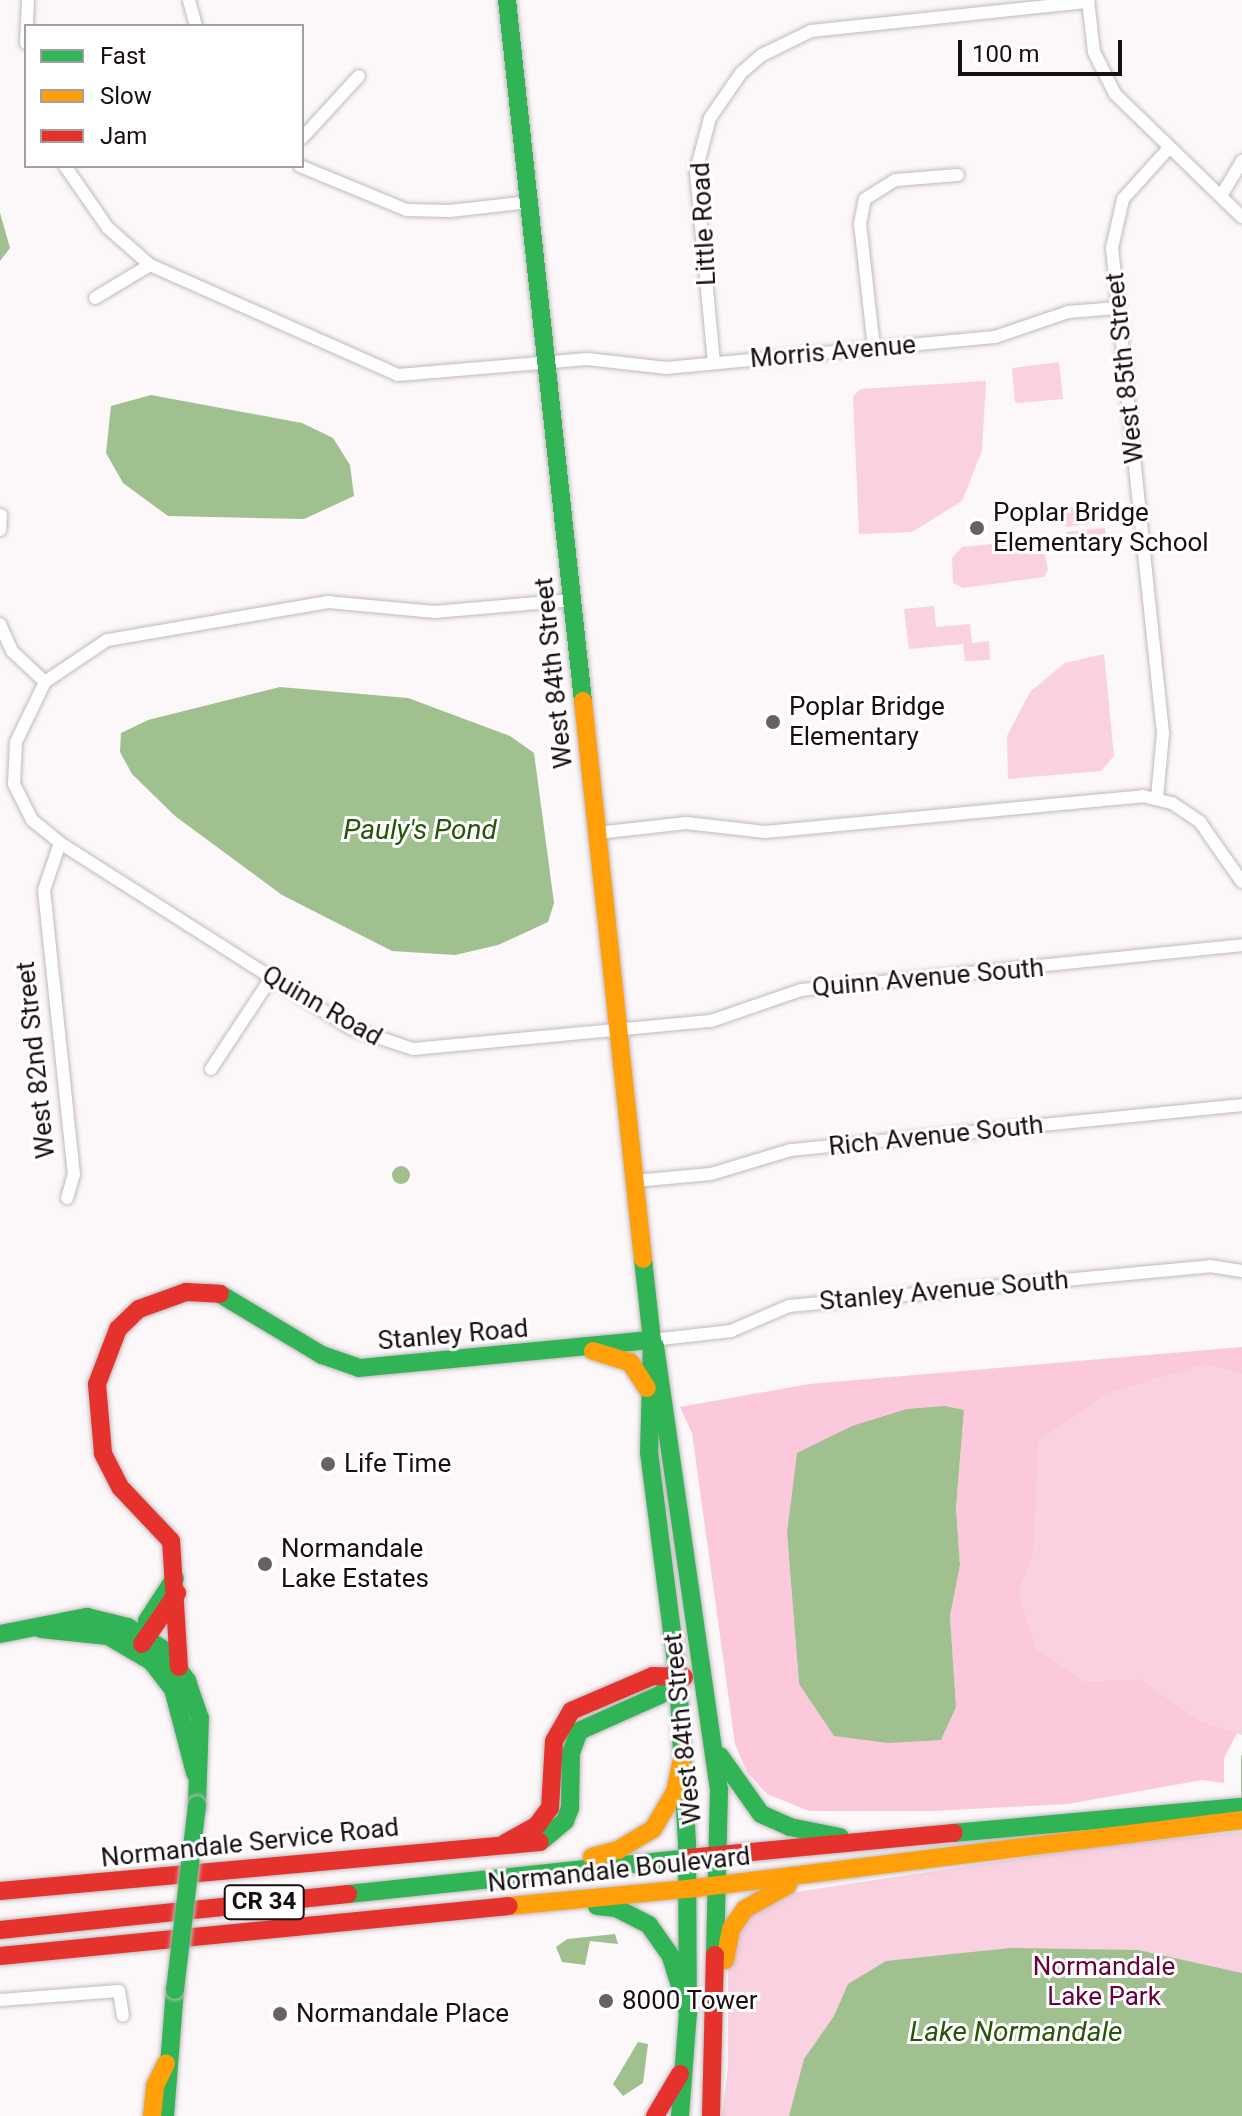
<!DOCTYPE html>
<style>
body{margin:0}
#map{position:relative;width:1242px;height:2116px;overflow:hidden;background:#fcf7f9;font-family:Roboto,sans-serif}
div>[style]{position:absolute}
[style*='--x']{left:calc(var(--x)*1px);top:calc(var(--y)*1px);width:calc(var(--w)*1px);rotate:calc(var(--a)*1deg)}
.green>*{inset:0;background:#fad1e0}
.forest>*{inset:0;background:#fbc9db}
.water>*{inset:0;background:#a0c090}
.round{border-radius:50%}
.stream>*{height:3px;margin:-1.5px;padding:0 1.5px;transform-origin:1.5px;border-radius:1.5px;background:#a0c090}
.roads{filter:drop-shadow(0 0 2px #c2babd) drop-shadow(0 0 2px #c2babd)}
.street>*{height:12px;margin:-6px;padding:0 6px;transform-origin:6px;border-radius:6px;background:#fffefe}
.fast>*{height:18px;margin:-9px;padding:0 9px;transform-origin:9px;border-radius:9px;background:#30b455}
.slow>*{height:18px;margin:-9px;padding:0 9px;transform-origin:9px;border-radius:9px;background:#ff9f0a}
.jam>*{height:18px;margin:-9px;padding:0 9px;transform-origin:9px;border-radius:9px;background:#e5322d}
.bridges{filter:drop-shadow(0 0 2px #c2babd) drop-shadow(0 0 2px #c2babd)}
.fast-bridge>*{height:18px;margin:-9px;padding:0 9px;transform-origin:9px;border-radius:9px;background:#30b455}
.dots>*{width:22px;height:22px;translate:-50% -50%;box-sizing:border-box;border:4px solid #fff;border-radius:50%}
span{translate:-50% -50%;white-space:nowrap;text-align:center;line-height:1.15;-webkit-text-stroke:6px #fff;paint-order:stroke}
.shield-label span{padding:2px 6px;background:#fff;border:2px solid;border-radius:6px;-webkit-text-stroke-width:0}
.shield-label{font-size:24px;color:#190e12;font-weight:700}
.street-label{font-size:26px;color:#190e12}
.poi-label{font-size:26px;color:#190e12}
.left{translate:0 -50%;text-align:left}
.park-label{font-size:26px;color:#680039}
.water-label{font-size:28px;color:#275409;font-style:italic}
.legend{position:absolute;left:24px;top:24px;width:280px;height:144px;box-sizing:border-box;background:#fff;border:2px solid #a39fa0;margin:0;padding:10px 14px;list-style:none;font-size:24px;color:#190e12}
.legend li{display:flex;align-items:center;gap:16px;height:40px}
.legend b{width:40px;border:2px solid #a39fa0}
.scale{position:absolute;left:958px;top:40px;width:164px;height:36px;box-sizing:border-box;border:4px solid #190e12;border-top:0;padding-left:10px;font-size:24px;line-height:28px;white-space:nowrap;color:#190e12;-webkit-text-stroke:6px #fff;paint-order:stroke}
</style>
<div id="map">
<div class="green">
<i style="clip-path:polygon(1059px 362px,1063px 399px,1015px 403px,1012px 368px)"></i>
<i style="clip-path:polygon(986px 381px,982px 451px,962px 501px,912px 532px,859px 534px,853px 396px,861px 389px)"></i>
<i style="clip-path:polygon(1102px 504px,1104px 522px,1065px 527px,1063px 508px)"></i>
<i style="clip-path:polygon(1105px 528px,1107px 546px,1068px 551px,1066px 532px)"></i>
<i style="clip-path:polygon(1042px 539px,1048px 570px,1044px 577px,963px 588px,953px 583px,952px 558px,962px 547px)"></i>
<i style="clip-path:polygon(934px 606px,936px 627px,970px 624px,972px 643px,989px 641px,990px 660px,965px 661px,963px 644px,909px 649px,904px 609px)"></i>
<i style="clip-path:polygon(1104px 654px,1114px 756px,1101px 771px,1008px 779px,1007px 736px,1030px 692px,1065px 663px)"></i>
<i style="clip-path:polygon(1204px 1365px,1242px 1374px,1242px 1735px,1198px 1720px,1141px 1679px,1084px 1681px,1037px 1649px,1019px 1592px,1033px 1557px,1038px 1440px,1107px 1394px)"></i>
<i style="clip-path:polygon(1242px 1832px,1242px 2116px,722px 2116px,728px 2068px,728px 1961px,737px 1925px,775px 1895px,1108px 1845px)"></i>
</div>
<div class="forest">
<i style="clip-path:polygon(evenodd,1242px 1347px,1242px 1374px,1204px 1365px,1107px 1394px,1039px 1440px,1033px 1557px,1019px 1592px,1037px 1649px,1084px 1681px,1141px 1679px,1198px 1720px,1237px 1733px,1224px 1758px,1224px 1783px,1202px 1780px,1068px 1804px,934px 1811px,809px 1811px,767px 1794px,747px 1772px,735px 1744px,692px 1433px,680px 1407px,809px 1384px,1242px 1347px,964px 1410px,956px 1508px,960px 1565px,950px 1616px,956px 1707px,799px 1684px,787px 1533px,964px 1410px)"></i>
</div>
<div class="water">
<i style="clip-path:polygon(0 213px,10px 248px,0 261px)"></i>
<i style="clip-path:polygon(151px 395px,302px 423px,333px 438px,350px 465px,354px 496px,304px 519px,168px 516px,123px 483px,106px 453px,111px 406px)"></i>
<i style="clip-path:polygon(280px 687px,408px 698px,510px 736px,534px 753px,554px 903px,548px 922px,498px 945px,455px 955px,392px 951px,282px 895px,175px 816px,132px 774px,120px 752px,121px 733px,148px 720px)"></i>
<i class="round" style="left:392px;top:1166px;width:18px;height:18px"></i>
<i style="clip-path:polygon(945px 1406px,964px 1410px,956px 1508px,960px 1565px,950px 1616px,956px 1707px,941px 1740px,888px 1743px,834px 1736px,799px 1684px,787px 1533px,797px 1453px,852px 1426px,907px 1409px)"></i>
<i style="clip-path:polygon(615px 1934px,618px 1944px,590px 1941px,585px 1965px,562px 1962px,556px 1947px,567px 1939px)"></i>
<i style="clip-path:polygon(1010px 1948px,1138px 1950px,1242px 1973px,1242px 2116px,789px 2116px,804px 2059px,834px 2016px,848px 1984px,886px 1961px)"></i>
<i style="clip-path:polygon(638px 2042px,648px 2044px,643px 2083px,623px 2096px,613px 2084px)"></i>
</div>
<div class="stream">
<i style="--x:1242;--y:1798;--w:42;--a:-90"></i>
</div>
<div class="roads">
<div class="street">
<i style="--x:189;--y:0;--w:27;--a:75"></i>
<i style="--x:1088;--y:0;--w:52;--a:83.4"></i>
<i style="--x:1094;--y:52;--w:47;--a:63.4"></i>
<i style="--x:1115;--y:94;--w:177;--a:44.1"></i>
<i style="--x:26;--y:43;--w:43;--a:-87.3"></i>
<i style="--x:302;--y:138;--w:84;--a:-47.4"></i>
<i style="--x:65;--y:166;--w:75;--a:55.3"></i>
<i style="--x:108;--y:228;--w:56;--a:41.4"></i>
<i style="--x:150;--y:265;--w:64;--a:149"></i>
<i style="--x:300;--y:166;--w:116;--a:22.4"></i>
<i style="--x:407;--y:210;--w:43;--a:1.3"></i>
<i style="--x:450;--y:211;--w:80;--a:-6.5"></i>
<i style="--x:1221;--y:196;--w:41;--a:-59"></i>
<i style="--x:150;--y:265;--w:271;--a:23.9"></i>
<i style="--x:398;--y:375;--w:190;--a:-4.8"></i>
<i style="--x:587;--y:359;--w:80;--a:6.5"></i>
<i style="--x:666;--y:368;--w:330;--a:-5.4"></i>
<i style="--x:995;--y:337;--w:77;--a:-18.9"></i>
<i style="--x:1068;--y:312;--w:50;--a:-4.6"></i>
<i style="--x:874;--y:348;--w:125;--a:-96.4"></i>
<i style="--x:860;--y:224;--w:25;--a:-79"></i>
<i style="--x:865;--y:199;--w:36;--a:-32"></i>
<i style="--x:896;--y:180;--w:62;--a:-4.6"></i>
<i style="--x:714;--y:363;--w:193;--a:-95.4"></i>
<i style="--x:696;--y:171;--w:55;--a:-75.2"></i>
<i style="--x:710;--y:118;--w:55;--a:-55.4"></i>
<i style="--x:741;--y:73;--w:28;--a:-41"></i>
<i style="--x:762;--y:55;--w:55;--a:-26.1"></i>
<i style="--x:811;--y:31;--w:279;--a:-6"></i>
<i style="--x:0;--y:530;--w:15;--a:-86"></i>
<i style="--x:572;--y:600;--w:138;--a:175"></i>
<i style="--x:435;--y:612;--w:107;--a:-174.7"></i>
<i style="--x:328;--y:602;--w:224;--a:170.2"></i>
<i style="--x:107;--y:640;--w:75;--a:145.9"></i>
<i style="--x:45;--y:682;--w:67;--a:115.8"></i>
<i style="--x:16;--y:742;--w:42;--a:92.7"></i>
<i style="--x:14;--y:784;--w:40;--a:63.4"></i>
<i style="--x:32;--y:820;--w:36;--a:39"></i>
<i style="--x:60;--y:843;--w:344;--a:32.5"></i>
<i style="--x:350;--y:1028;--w:66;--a:18.4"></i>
<i style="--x:413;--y:1049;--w:299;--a:-5.4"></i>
<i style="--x:711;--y:1021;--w:95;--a:-19"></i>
<i style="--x:801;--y:990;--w:443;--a:-5.8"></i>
<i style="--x:0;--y:624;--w:30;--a:66"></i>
<i style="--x:12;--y:651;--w:45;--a:43.2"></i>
<i style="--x:1157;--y:798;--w:65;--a:-84.7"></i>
<i style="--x:1163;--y:733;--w:488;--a:-96"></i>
<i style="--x:1112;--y:248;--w:50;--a:-77.3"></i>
<i style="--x:1123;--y:199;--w:69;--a:-48"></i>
<i style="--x:597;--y:833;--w:90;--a:-6.4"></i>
<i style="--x:686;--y:823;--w:80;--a:6.5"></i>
<i style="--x:765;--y:832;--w:380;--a:-5.4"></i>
<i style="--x:1143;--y:796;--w:30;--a:14"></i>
<i style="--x:1172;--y:803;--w:34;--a:34"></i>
<i style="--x:1200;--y:822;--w:73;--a:55"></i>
<i style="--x:60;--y:843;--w:50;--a:108.8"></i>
<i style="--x:44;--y:890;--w:286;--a:84"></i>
<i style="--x:74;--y:1174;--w:25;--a:106"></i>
<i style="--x:211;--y:1069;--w:109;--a:-56.6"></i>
<i style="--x:635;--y:1181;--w:76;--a:-5.3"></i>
<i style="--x:711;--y:1174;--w:84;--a:-16.7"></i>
<i style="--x:791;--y:1150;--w:453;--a:-5.7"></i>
<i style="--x:652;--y:1340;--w:80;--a:-6.5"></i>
<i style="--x:731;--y:1331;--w:63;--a:-23.3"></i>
<i style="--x:789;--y:1306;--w:423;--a:-5.4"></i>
<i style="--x:1210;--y:1266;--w:32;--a:9"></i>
<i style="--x:0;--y:2000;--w:119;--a:-4.3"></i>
<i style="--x:119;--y:1991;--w:25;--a:81"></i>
</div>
<div class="fast">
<i style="--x:507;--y:0;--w:705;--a:83.81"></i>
<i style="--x:643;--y:1259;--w:81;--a:83.7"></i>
<i style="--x:652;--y:1340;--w:112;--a:91.5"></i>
<i style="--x:649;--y:1452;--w:228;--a:82.7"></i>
<i style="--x:678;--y:1678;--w:167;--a:86.9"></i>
<i style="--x:687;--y:1845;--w:167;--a:89.7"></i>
<i style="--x:688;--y:2012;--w:104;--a:94.4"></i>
<i style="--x:220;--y:1294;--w:119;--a:30.9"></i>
<i style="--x:322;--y:1355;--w:39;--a:19"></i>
<i style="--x:359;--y:1368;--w:294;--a:-5.5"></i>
<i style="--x:655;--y:1346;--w:449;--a:81.8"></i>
<i style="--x:719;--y:1790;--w:165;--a:91.4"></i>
<i style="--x:41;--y:1629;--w:67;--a:6"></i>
<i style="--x:108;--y:1636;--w:50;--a:30.2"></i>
<i style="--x:151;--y:1661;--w:36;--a:52"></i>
<i style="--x:173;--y:1689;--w:87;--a:75.3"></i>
<i style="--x:0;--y:1634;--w:89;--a:-11.1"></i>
<i style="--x:87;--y:1617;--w:42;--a:13.7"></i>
<i style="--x:128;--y:1627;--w:43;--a:32.6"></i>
<i style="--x:164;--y:1650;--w:39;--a:53"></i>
<i style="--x:187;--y:1681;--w:39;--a:71"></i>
<i style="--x:200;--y:1718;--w:87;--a:92"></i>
<i style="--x:147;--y:1636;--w:15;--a:-90"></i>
<i style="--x:147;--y:1621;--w:51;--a:-56.9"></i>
<i style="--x:720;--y:1756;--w:71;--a:54.7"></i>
<i style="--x:761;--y:1814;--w:32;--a:24"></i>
<i style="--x:790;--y:1827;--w:51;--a:11.3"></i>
<i style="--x:954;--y:1833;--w:289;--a:-5.2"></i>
<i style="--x:540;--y:1842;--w:33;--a:-40"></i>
<i style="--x:565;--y:1821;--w:14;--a:-69"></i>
<i style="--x:570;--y:1808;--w:55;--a:-89"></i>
<i style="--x:571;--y:1753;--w:23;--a:-70"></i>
<i style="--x:579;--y:1731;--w:89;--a:-24"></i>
<i style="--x:660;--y:1695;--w:25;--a:-43"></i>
<i style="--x:348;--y:1894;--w:342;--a:-6"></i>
<i style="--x:597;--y:1906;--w:19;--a:6"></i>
<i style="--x:616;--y:1908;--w:37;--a:27"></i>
<i style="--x:649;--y:1925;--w:39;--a:55"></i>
<i style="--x:671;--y:1957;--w:58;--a:72.8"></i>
<i style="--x:165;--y:2116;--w:126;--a:-85.5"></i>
</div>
<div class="slow">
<i style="--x:583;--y:701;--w:561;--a:83.86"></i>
<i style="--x:593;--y:1351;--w:39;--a:17"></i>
<i style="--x:630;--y:1362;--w:31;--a:57"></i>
<i style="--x:592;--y:1857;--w:27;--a:-15"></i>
<i style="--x:618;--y:1850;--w:41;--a:-31"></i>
<i style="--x:653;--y:1829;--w:43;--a:-59.3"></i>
<i style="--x:675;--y:1792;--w:40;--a:-78"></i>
<i style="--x:687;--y:1889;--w:559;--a:-7.09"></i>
<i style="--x:509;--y:1906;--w:179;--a:-5.5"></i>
<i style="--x:725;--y:1960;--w:32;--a:-79"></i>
<i style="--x:731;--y:1929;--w:24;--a:-55"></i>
<i style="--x:745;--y:1909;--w:49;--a:-29.2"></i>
<i style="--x:152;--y:2116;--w:30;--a:-84"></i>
<i style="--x:155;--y:2086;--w:25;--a:-64"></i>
</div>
<div class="jam">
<i style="--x:142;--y:1644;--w:62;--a:-55.5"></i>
<i style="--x:179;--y:1667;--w:126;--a:-93.6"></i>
<i style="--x:171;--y:1541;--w:74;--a:-133.4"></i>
<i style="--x:120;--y:1487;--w:38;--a:-117"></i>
<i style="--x:103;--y:1453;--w:69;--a:-95"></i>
<i style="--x:97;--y:1384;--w:59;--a:-69.1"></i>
<i style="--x:118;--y:1329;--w:29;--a:-44"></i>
<i style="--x:139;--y:1309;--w:50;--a:-19.9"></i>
<i style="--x:186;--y:1292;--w:34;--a:3"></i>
<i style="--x:505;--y:1843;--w:37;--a:-29"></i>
<i style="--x:537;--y:1825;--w:21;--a:-53"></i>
<i style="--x:550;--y:1808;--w:67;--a:-86.6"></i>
<i style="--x:554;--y:1741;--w:34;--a:-60"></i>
<i style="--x:571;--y:1711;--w:89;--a:-23.1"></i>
<i style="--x:653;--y:1676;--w:31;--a:2"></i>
<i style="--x:688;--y:1858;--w:267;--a:-5.4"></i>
<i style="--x:0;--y:1891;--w:542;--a:-5.18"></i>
<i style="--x:0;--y:1930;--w:350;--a:-5.9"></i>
<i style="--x:0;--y:1956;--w:511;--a:-5.61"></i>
<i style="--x:655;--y:2116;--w:49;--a:-59.2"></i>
<i style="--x:711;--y:2116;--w:161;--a:-88.6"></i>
</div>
</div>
<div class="bridges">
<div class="fast-bridge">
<i style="--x:175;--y:1990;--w:186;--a:-83.2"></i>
</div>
</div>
<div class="dots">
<i style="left:977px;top:528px;background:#686063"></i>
<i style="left:773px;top:722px;background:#686063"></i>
<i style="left:328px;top:1464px;background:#686063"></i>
<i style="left:265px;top:1564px;background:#686063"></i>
<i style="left:606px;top:2001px;background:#686063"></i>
<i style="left:280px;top:2014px;background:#686063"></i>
</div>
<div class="shield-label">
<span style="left:264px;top:1902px">CR 34</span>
</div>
<div class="street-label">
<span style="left:704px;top:224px;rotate:-93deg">Little Road</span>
<span style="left:833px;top:352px;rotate:-5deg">Morris Avenue</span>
<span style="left:1125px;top:368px;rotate:-96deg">West 85th Street</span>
<span style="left:554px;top:673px;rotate:-96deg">West 84th Street</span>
<span style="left:928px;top:978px;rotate:-5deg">Quinn Avenue South</span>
<span style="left:322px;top:1006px;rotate:30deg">Quinn Road</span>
<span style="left:36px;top:1060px;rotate:-96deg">West 82nd Street</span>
<span style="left:936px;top:1136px;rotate:-6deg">Rich Avenue South</span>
<span style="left:944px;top:1291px;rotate:-5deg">Stanley Avenue South</span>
<span style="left:453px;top:1335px;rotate:-5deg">Stanley Road</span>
<span style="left:683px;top:1729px;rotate:-96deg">West 84th Street</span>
<span style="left:250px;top:1843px;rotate:-6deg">Normandale Service Road</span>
<span style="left:619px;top:1870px;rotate:-6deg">Normandale Boulevard</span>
</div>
<div class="poi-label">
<span class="left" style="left:993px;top:528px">Poplar Bridge<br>Elementary School</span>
<span class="left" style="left:789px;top:722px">Poplar Bridge<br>Elementary</span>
<span class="left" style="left:344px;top:1464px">Life Time</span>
<span class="left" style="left:281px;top:1564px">Normandale<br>Lake Estates</span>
<span class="left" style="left:622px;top:2001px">8000 Tower</span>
<span class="left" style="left:296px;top:2014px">Normandale Place</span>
</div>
<div class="park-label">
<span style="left:1104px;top:1982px">Normandale<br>Lake Park</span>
</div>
<div class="water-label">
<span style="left:420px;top:830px">Pauly's Pond</span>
<span style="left:1016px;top:2032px">Lake Normandale</span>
</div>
<ul class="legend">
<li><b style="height:10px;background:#30b455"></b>Fast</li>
<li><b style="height:10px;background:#ff9f0a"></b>Slow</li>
<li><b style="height:10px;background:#e5322d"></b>Jam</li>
</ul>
<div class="scale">100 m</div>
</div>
